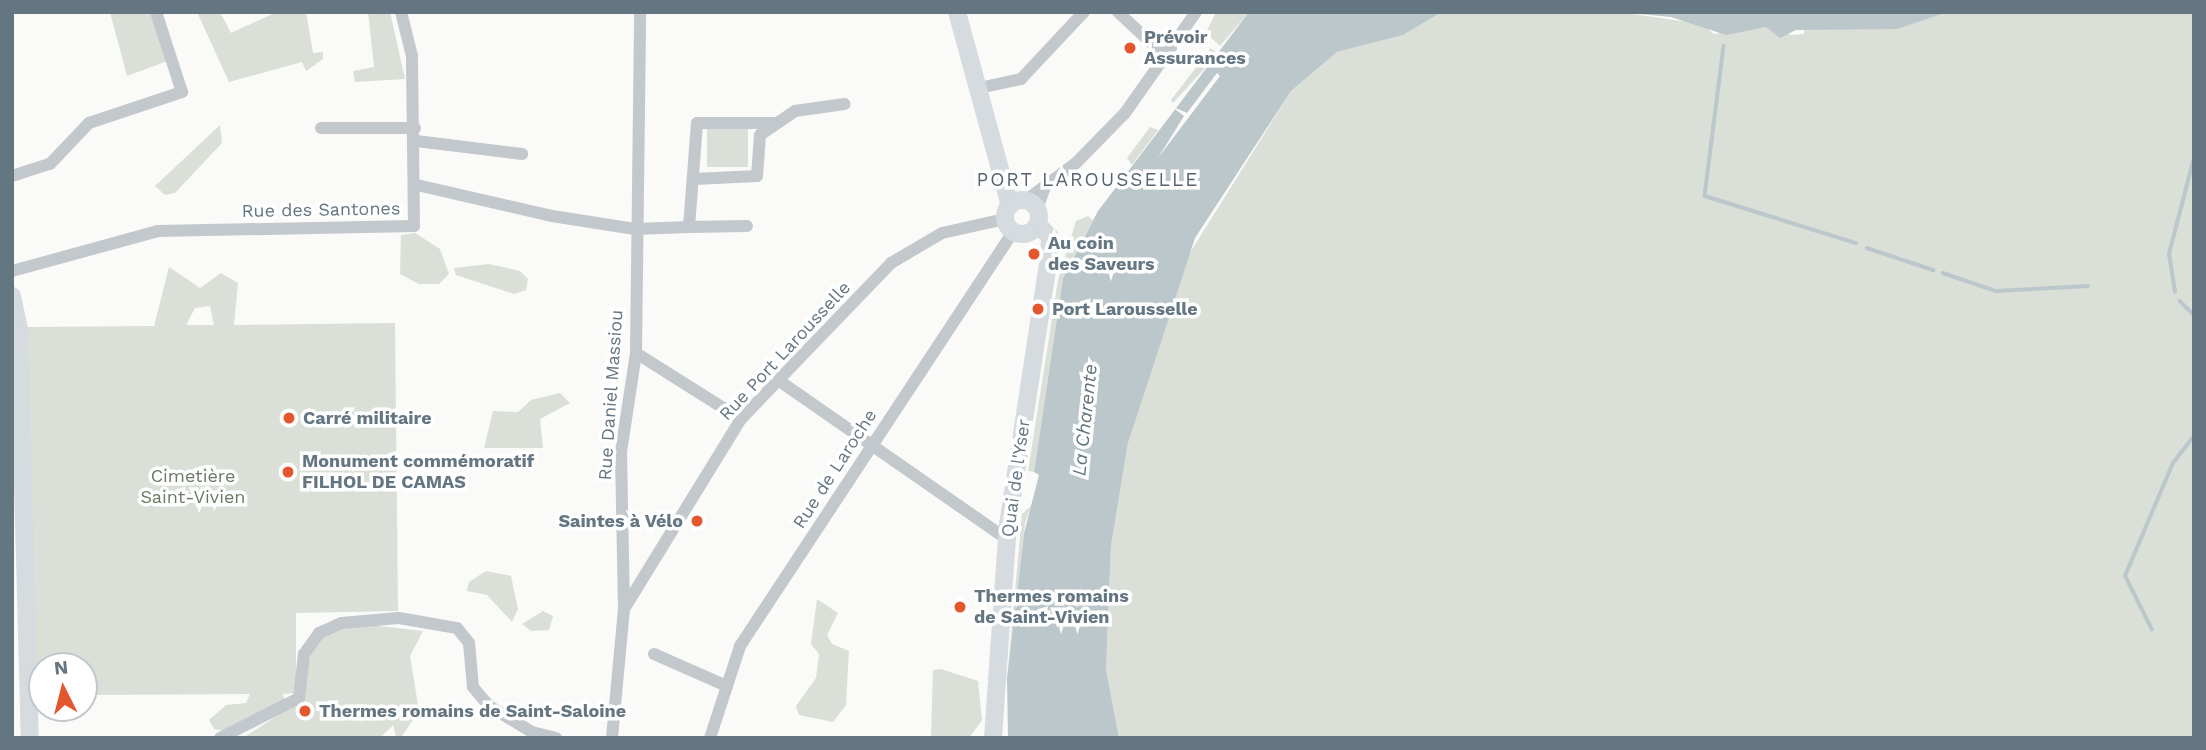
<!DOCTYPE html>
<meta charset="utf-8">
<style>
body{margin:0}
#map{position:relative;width:2206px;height:750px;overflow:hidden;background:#fafaf8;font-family:"Work Sans",sans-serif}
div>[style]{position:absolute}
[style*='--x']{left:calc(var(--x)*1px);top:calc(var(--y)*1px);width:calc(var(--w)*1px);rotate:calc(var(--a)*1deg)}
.green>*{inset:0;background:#dadfd7}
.water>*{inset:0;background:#bbc7cb}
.pier>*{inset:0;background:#fafaf8}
.stream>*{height:3.5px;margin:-1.75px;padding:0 1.75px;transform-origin:1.75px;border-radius:1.75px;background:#bbc7cb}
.street>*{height:12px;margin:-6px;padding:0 6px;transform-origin:6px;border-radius:6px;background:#c3c8cc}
.secondary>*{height:18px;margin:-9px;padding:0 9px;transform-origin:9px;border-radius:9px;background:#d6dbdf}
.secondary>.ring{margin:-9px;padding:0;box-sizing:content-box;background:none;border:18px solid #d6dbdf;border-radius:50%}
.dots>*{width:19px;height:19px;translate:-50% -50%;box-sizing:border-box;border:4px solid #fff;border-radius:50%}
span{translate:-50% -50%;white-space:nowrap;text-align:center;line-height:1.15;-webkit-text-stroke:7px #fff;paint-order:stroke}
.poi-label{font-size:18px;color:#657683;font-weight:700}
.left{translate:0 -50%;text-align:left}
.right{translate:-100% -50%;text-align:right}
.street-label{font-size:18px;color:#657683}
.park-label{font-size:18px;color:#687a64}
.neighbourhood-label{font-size:19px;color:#57646e;letter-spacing:2px}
.water-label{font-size:19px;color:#60757c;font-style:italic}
.frame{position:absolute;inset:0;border:14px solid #657683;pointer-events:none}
.north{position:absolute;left:28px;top:652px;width:70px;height:70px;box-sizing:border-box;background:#fff;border:2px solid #c1c8cd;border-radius:50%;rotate:354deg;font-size:19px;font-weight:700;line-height:28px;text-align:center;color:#657683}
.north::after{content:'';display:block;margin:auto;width:24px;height:32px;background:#e4572e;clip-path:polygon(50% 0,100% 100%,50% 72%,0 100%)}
</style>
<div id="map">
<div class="green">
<i style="clip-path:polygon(110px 12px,156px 12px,173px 59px,127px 76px)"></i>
<i style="clip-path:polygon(197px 12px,220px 12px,231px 33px,277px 12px,306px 12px,313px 53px,323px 52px,323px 59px,306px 71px,302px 62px,229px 82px)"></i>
<i style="clip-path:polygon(368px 12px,390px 12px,405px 79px,355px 82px,353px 71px,374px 67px)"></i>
<i style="clip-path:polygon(1216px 12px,1249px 12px,1220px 46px,1206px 33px)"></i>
<i style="clip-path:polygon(1442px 12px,1619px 12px,1702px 24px,1714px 34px,1766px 27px,1791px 35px,1804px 34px,1806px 12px,2194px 12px,2194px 738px,1119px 738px,1106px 669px,1111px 546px,1128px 443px,1181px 267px,1291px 91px,1337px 52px,1403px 35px)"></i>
<i style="clip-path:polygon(1211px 48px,1218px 54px,1173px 103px,1171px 100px)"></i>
<i style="clip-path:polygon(220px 125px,222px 143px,175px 193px,165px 195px,155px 186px)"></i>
<i style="clip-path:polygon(1150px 127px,1158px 130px,1132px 165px,1127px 158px)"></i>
<i style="clip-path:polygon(707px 129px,748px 129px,748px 167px,707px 167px)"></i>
<i style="clip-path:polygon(1088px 216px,1093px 220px,1063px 278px,1034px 472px,1028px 471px,1058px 280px,1076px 221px)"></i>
<i style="clip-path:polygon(415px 233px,440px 249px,449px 274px,439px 284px,419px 284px,400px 274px,401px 235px)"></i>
<i style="clip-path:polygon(489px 264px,520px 271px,528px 279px,526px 290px,514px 294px,456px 275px,454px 268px)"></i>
<i style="clip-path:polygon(evenodd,169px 267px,200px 288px,221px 273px,238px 283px,234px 325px,395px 323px,398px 611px,296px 613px,296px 693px,283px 694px,285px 700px,225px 731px,214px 729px,209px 720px,226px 705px,246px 703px,250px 694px,84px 695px,84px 666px,42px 666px,42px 696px,34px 696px,28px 327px,154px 326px,169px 267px,210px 306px,214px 325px,186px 325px,195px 308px,210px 306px)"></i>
<i style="clip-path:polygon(560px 393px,570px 403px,540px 419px,543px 448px,484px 448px,493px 411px,518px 412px,531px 400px)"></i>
<i style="clip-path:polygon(1031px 506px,1025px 523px,1007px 678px,1022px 514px)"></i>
<i style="clip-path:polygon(486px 571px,511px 576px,518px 609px,512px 622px,487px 595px,467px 591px,469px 582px)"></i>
<i style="clip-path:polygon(817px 599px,838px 613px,827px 635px,832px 644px,849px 651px,846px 705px,833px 722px,799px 715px,796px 706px,816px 678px,819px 654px,811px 644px)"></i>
<i style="clip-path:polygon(543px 611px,553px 616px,549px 630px,531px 631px,522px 624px)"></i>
<i style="clip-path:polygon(371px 625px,423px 631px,410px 656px,419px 711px,402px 736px,396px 737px,393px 725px,380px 738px,243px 738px,298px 702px,314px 642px,334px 630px)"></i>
<i style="clip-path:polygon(941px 669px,978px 681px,982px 720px,969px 738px,931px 738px,933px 670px)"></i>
</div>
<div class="water">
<i style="clip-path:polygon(1249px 12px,1442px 12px,1403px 35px,1337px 52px,1291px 91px,1195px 238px,1128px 443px,1111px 546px,1106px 669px,1119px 738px,1008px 738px,1007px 678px,1024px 533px,1039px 475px,1034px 472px,1063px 278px,1098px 211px)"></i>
<i style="clip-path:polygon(1619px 12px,1947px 12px,1897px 29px,1796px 30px,1780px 38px,1766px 27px,1726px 35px,1671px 17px)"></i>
</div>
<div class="pier">
<i style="clip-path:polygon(1217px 73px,1220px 76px,1158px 158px,1184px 116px,1171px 106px,1187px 113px)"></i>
</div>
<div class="stream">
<i style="--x:1724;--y:46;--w:151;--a:97.2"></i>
<i style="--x:1705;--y:196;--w:158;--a:17.3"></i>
<i style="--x:1867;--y:248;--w:70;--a:18.4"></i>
<i style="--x:1943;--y:273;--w:56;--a:18.8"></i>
<i style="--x:1996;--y:291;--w:92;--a:-3.1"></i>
<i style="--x:2175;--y:292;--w:38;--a:-99"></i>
<i style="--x:2169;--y:254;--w:99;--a:-75.4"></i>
<i style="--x:2180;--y:301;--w:20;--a:45"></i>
<i style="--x:2152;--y:630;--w:60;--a:-116.6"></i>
<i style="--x:2125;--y:576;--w:123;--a:-67"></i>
<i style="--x:2173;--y:463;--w:34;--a:-52"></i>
</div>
<div class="street">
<i style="--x:1118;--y:12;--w:69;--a:43.2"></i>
<i style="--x:979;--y:88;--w:43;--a:-12.1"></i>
<i style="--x:1021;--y:79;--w:92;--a:-46.8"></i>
<i style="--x:321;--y:128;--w:94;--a:0"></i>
<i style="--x:416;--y:141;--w:107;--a:7"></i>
<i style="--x:12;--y:176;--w:40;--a:-18"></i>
<i style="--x:50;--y:164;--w:57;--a:-46.4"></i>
<i style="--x:89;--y:123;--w:98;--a:-18.4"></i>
<i style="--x:182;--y:92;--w:84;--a:-108"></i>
<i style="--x:694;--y:179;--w:63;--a:-2.7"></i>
<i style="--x:757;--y:176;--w:41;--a:-85.8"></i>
<i style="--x:760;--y:135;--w:42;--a:-34.4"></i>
<i style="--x:795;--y:111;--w:50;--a:-8"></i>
<i style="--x:417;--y:185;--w:139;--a:12.9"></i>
<i style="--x:552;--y:216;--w:84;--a:8.9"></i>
<i style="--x:635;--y:229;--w:54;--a:-2.1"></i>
<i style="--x:689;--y:227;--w:104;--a:-85.6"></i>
<i style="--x:697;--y:123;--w:80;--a:0"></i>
<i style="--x:1026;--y:200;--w:62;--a:-36.5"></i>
<i style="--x:1076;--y:163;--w:70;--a:-45.6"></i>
<i style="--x:1125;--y:113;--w:123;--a:-54.9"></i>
<i style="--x:1037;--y:209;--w:23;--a:-70"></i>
<i style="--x:689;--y:227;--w:58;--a:-1"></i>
<i style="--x:12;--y:271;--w:151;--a:-15.3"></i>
<i style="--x:158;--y:231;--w:256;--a:-1.1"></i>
<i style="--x:414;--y:226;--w:170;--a:-90.7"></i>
<i style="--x:412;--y:56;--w:45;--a:-104"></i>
<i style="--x:636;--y:353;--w:124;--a:32.2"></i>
<i style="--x:778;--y:380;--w:279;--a:34.8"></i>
<i style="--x:624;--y:609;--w:223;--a:-58.4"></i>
<i style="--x:741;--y:419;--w:216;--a:-46.1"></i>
<i style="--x:891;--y:263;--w:59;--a:-30.5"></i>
<i style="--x:942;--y:233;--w:65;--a:-12.5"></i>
<i style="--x:654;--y:654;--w:80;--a:23.7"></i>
<i style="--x:220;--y:738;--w:89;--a:-26.9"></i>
<i style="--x:299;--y:698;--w:44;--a:-83.5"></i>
<i style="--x:304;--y:654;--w:26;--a:-54"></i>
<i style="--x:319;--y:633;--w:24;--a:-24"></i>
<i style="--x:341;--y:623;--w:58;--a:-4.9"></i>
<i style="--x:399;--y:618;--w:59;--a:9.8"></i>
<i style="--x:457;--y:628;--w:19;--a:51"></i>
<i style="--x:469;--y:643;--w:44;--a:84.8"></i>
<i style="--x:473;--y:687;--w:25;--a:50"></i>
<i style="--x:489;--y:706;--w:50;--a:31.2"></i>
<i style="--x:532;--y:732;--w:25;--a:14"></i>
<i style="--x:612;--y:738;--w:130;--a:-84.7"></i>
<i style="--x:624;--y:609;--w:157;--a:-91.1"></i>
<i style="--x:621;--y:452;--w:100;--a:-81.4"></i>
<i style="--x:636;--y:353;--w:341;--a:-89.3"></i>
<i style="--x:710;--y:738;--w:97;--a:-71.9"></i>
<i style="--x:740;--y:646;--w:496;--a:-56.6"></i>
</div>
<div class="secondary">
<i style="--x:957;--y:12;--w:201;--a:74.7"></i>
<i class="ring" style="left:1005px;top:200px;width:16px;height:16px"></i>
<i style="--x:12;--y:296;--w:34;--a:78"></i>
<i style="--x:19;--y:329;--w:409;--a:88.5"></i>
<i style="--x:993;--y:738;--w:214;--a:-86"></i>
<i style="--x:1008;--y:525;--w:271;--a:-81.3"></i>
<i style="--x:1049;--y:257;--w:20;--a:-87"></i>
<i style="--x:1050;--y:237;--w:17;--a:-135"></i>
</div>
<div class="dots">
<i style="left:1130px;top:48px;background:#e4572e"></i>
<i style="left:1034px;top:254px;background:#e4572e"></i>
<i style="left:1038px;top:309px;background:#e4572e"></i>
<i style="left:289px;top:418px;background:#e4572e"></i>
<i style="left:288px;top:472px;background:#e4572e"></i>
<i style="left:697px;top:521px;background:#e4572e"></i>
<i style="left:960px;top:607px;background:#e4572e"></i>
<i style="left:305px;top:711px;background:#e4572e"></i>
</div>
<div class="poi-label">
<span class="left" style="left:1144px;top:48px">Prévoir<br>Assurances</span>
<span class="left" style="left:1048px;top:254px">Au coin<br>des Saveurs</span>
<span class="left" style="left:1052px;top:309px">Port Larousselle</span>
<span class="left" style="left:303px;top:418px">Carré militaire</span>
<span class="left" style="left:302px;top:472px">Monument commémoratif<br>FILHOL DE CAMAS</span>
<span class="right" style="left:683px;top:521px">Saintes à Vélo</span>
<span class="left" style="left:974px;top:607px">Thermes romains<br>de Saint-Vivien</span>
<span class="left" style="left:319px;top:711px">Thermes romains de Saint-Saloine</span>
</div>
<div class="street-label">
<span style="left:321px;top:210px;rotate:-1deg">Rue des Santones</span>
<span style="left:785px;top:351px;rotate:-47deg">Rue Port Larousselle</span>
<span style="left:611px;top:395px;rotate:-86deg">Rue Daniel Massiou</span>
<span style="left:835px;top:469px;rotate:-57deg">Rue de Laroche</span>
<span style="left:1016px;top:478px;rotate:-82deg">Quai de l'Yser</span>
</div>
<div class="park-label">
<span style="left:193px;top:487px">Cimetière<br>Saint-Vivien</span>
</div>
<div class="neighbourhood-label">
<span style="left:1088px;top:180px">PORT LAROUSSELLE</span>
</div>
<div class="water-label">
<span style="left:1085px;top:420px;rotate:-84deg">La Charente</span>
</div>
<div class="frame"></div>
<div class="north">N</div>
</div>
